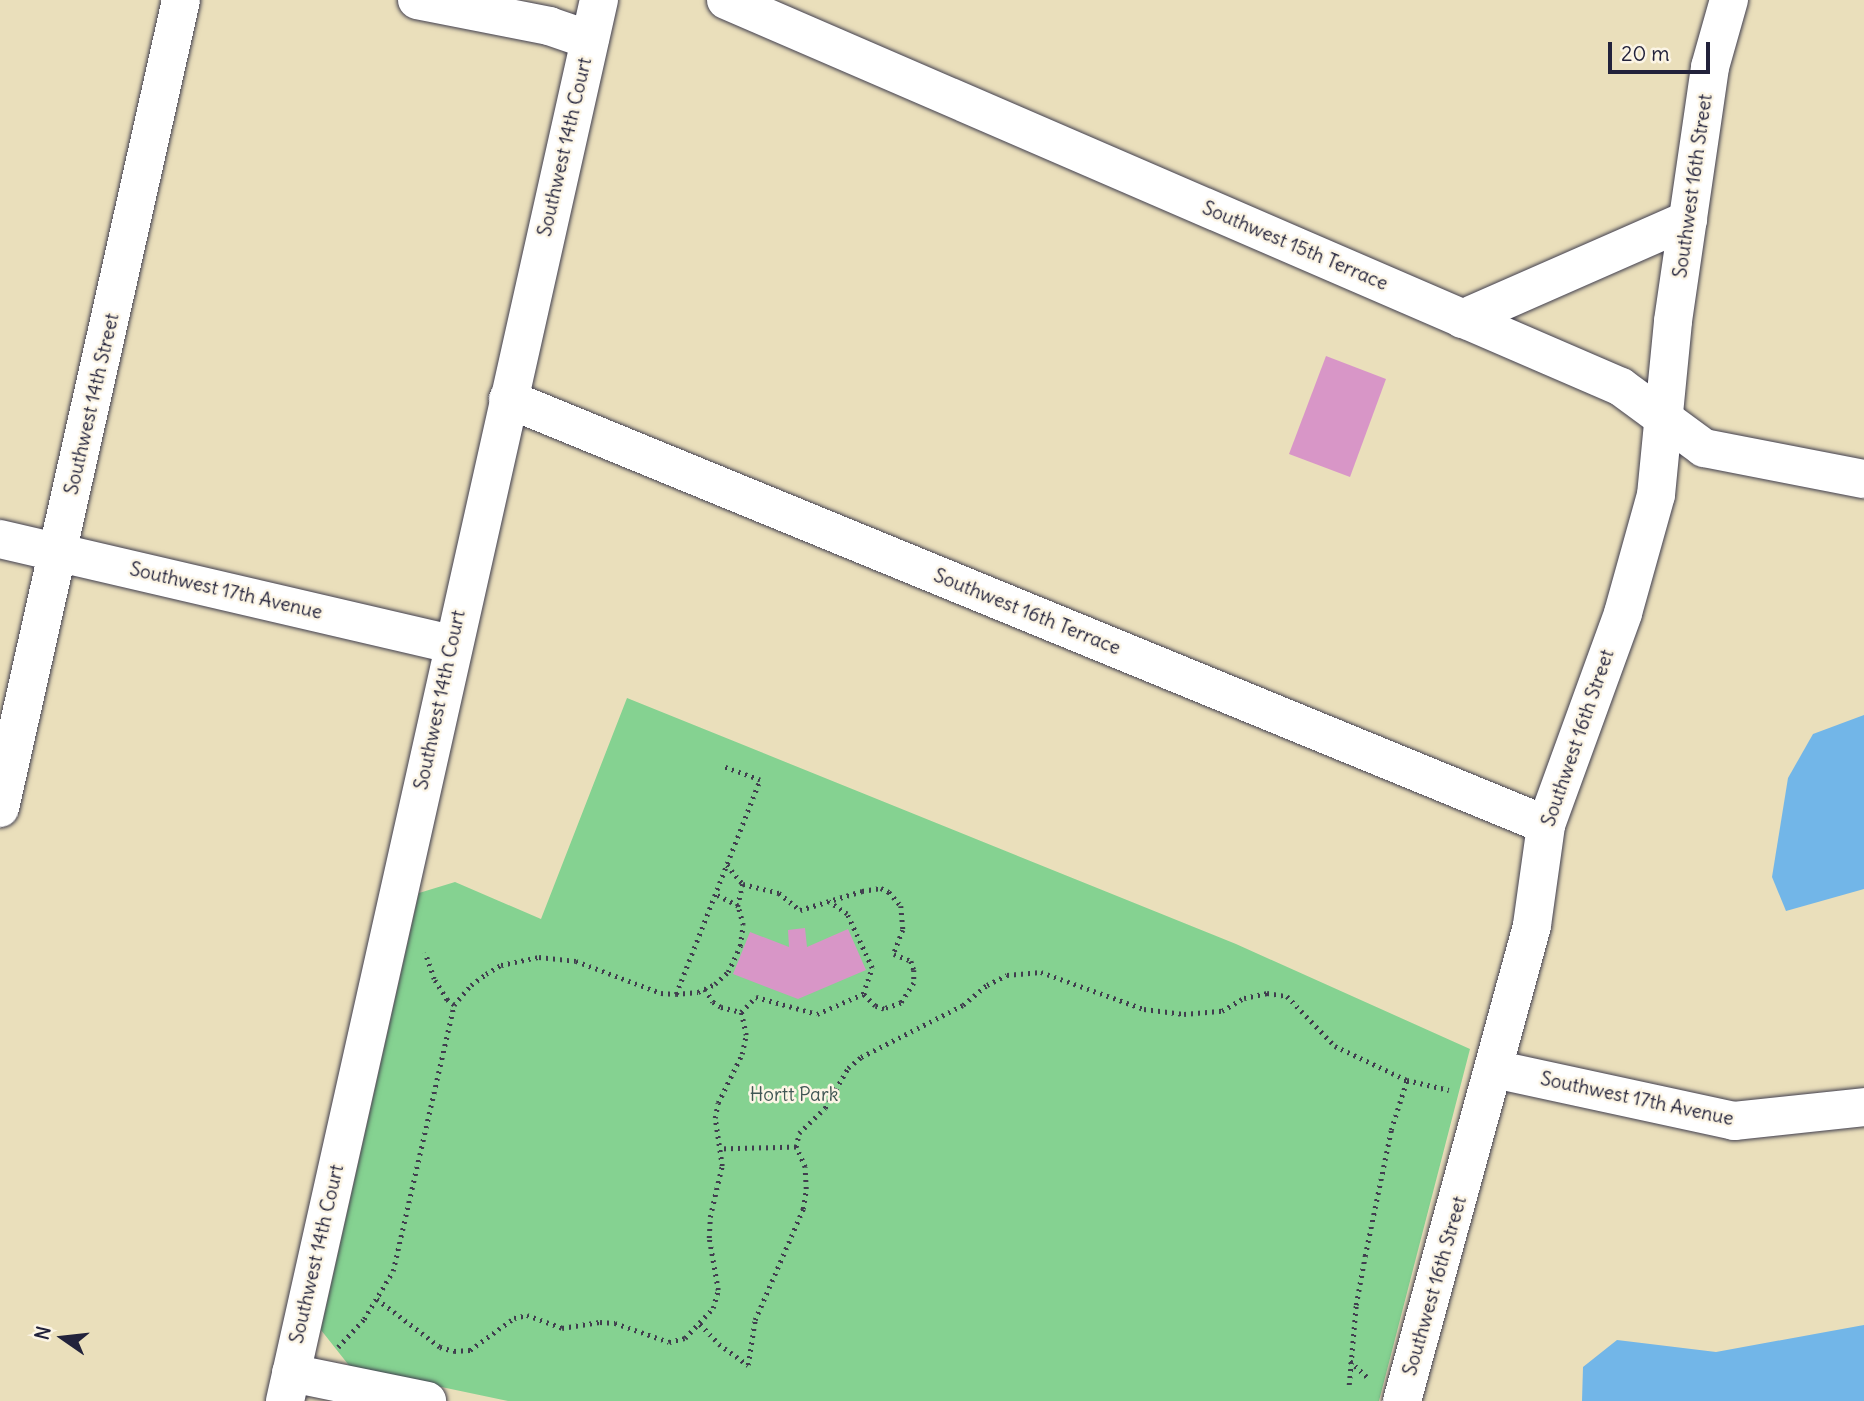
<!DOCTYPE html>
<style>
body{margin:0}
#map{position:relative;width:1864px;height:1401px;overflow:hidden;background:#eadfbb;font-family:Delius,sans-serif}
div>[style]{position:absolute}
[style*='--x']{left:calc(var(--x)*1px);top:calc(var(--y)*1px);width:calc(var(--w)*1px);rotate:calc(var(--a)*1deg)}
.green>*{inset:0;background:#85d291}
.water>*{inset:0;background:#72b6e8}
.building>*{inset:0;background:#d896c7}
.path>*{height:4.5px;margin-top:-2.25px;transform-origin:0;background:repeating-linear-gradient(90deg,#403e4e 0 2px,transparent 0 7px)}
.roads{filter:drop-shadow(0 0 2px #403e4e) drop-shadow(0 0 2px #403e4e)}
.street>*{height:38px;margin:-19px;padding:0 19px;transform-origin:19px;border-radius:19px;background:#fff}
span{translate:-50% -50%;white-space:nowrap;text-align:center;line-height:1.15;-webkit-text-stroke:5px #fcf5e5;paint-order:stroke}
.street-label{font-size:19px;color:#22223b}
.park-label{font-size:19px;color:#405755}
.north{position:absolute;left:28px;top:1303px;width:70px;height:70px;-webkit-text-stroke:5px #fcf5e5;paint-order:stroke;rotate:284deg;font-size:19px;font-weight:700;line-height:28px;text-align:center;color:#22223b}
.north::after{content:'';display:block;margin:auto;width:24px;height:32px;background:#22223b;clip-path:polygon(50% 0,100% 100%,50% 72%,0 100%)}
.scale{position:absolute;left:1608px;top:42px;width:102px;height:32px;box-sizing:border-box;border:4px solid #22223b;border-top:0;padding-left:9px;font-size:21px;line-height:24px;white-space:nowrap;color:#22223b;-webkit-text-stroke:5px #fcf5e5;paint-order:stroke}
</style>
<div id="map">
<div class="green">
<i style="clip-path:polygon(627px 698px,1236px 944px,1470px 1049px,1379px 1401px,508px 1401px,351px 1368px,321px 1330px,419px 893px,455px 882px,541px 919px)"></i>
</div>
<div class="water">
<i style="clip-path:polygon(1864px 715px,1864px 889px,1786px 911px,1772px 877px,1788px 778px,1813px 734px)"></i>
<i style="clip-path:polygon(1864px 1325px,1864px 1401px,1582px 1401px,1583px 1367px,1617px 1340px,1716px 1352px)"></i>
</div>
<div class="building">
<i style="clip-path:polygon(1326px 356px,1386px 379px,1350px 477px,1289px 454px)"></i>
<i style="clip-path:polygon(805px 928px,807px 947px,848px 929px,866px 970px,798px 999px,733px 974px,750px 932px,789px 947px,788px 930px)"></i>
</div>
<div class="path">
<i style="--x:727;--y:865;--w:25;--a:50"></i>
<i style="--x:743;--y:884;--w:23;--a:103"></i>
<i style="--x:743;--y:884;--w:37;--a:14"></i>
<i style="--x:779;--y:893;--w:27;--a:39"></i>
<i style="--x:800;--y:910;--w:65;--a:-17"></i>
<i style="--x:862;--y:891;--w:19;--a:-9"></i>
<i style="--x:881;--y:888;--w:9;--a:27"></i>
<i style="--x:889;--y:892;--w:18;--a:49"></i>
<i style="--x:901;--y:906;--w:24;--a:85"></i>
<i style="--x:903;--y:930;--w:26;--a:111"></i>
<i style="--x:894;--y:954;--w:18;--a:22"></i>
<i style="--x:911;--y:961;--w:9;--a:72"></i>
<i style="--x:914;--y:970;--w:13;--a:90"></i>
<i style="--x:914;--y:983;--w:24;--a:123"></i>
<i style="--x:901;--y:1003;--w:18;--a:161"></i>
<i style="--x:884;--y:1009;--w:9;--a:-162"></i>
<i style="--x:875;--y:1006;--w:17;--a:-135"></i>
<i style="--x:863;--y:994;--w:28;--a:-71"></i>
<i style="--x:872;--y:968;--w:60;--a:-114.8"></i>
<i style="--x:847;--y:914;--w:22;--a:-146"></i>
<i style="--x:705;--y:989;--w:15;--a:58"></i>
<i style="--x:713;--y:1002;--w:9;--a:32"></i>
<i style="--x:721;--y:1007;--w:21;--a:14"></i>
<i style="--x:741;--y:1012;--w:21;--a:-45"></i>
<i style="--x:756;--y:997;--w:63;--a:15.6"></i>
<i style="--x:817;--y:1014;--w:50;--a:-23.5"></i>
<i style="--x:676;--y:994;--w:22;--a:-5"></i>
<i style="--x:698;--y:992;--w:19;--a:-25"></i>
<i style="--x:715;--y:984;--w:18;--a:-43"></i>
<i style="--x:728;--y:972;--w:29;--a:-65"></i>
<i style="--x:740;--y:946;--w:21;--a:-82"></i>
<i style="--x:743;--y:925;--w:20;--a:-105"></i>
<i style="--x:738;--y:906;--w:25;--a:-153"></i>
<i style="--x:454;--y:1005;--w:26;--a:-50"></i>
<i style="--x:471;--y:985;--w:19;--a:-36"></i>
<i style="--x:486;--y:974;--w:17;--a:-31"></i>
<i style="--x:501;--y:965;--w:39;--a:-12"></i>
<i style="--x:539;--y:957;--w:37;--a:6"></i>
<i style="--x:576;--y:961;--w:91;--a:20.6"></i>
<i style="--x:661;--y:993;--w:15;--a:4"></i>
<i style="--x:676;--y:994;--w:230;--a:-68.6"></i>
<i style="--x:760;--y:780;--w:38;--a:-160"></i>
<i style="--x:796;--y:1147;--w:14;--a:-78"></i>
<i style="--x:799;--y:1133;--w:36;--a:-44"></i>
<i style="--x:825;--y:1108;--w:46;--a:-60.1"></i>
<i style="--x:848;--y:1068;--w:17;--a:-40"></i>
<i style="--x:861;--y:1057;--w:114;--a:-27"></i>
<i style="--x:963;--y:1005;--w:31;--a:-40"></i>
<i style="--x:987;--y:985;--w:22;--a:-27"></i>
<i style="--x:1007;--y:975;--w:34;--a:-5"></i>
<i style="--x:1041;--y:972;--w:109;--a:19.8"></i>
<i style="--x:1144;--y:1009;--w:40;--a:7.1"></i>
<i style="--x:1184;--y:1014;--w:38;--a:-5"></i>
<i style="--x:1222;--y:1011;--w:26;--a:-31"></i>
<i style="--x:1244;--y:998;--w:24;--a:-12"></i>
<i style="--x:1267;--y:993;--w:20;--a:9"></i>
<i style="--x:1287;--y:996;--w:69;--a:46.2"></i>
<i style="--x:1335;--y:1046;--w:80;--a:25.3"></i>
<i style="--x:1407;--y:1080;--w:43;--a:13.4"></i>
<i style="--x:377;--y:1299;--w:79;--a:37.3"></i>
<i style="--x:440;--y:1347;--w:15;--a:16"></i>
<i style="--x:454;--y:1351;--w:16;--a:-4"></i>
<i style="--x:470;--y:1350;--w:54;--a:-36"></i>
<i style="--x:514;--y:1318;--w:13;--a:-13"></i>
<i style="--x:527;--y:1315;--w:37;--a:20"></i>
<i style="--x:562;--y:1328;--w:38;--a:-9"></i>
<i style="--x:600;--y:1322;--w:15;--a:4"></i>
<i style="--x:615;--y:1323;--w:57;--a:19.4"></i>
<i style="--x:669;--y:1342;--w:16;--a:-14"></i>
<i style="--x:685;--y:1338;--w:41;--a:-47"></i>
<i style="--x:713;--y:1308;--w:19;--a:-74"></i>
<i style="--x:718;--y:1290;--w:53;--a:-99.8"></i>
<i style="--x:709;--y:1238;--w:21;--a:-87"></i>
<i style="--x:710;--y:1217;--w:52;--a:-76.8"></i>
<i style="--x:722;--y:1166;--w:49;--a:-98.3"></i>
<i style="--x:715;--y:1118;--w:15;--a:-79"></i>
<i style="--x:718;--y:1103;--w:55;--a:-63.9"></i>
<i style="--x:742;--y:1054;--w:19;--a:-78"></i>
<i style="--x:746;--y:1035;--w:24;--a:-102"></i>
<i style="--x:700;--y:1324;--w:28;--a:46"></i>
<i style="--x:719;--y:1344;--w:36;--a:36"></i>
<i style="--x:748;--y:1365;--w:46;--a:-81.2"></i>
<i style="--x:755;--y:1320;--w:121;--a:-66.6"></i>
<i style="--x:803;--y:1209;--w:20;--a:-81"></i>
<i style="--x:806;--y:1189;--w:22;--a:-93"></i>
<i style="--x:805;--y:1167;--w:22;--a:-114"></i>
<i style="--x:796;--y:1147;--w:77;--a:178.5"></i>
<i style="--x:338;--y:1347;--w:38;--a:-47"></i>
<i style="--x:364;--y:1319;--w:56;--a:-58.9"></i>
<i style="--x:393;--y:1271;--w:273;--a:-77.1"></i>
<i style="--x:454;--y:1005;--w:9;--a:-144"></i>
<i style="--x:447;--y:1000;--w:25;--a:-122"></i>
<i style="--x:434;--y:979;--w:28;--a:-109"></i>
<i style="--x:1350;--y:1361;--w:26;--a:43"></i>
<i style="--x:1349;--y:1385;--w:80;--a:-85"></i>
<i style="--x:1356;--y:1305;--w:50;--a:-79.6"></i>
<i style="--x:1365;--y:1256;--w:129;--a:-78.3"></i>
<i style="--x:1391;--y:1130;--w:52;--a:-72.3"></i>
</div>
<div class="roads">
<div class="street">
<i style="--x:417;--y:0;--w:135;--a:11.1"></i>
<i style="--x:549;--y:26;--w:43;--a:18.9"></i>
<i style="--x:726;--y:0;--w:975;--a:23.38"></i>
<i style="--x:1621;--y:387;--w:103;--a:36.3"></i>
<i style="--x:1704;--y:448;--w:163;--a:11"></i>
<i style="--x:1462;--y:319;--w:247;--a:-23.7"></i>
<i style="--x:508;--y:399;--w:1122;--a:22.31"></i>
<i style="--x:0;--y:539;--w:464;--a:13.1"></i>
<i style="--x:0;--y:808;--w:828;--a:-77.37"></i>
<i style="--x:1494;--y:1069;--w:246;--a:12.2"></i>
<i style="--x:1734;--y:1121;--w:131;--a:-6.1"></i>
<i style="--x:291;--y:1373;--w:139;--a:11.6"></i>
<i style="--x:285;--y:1401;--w:1436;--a:-77.37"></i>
<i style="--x:1402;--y:1401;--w:493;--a:-74.7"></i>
<i style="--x:1532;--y:925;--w:101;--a:-82"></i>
<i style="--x:1546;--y:825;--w:226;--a:-70"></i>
<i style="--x:1623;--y:613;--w:123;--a:-74.4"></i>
<i style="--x:1656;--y:495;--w:175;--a:-84.4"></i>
<i style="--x:1673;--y:321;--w:257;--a:-81.7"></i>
<i style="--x:1710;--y:67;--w:70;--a:-74.2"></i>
</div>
</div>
<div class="street-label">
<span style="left:565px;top:147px;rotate:-77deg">Southwest 14th Court</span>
<span style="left:1693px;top:186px;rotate:-82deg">Southwest 16th Street</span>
<span style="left:1295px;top:246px;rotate:23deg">Southwest 15th Terrace</span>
<span style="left:92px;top:404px;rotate:-77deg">Southwest 14th Street</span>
<span style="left:226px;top:591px;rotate:13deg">Southwest 17th Avenue</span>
<span style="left:1027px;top:612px;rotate:22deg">Southwest 16th Terrace</span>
<span style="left:440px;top:700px;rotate:-78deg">Southwest 14th Court</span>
<span style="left:1578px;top:738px;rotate:-71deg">Southwest 16th Street</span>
<span style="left:1637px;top:1099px;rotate:12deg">Southwest 17th Avenue</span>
<span style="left:317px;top:1254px;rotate:-77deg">Southwest 14th Court</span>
<span style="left:1435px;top:1286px;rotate:-74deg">Southwest 16th Street</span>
</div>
<div class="park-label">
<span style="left:794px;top:1095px">Hortt Park</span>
</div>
<div class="north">N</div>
<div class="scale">20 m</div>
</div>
